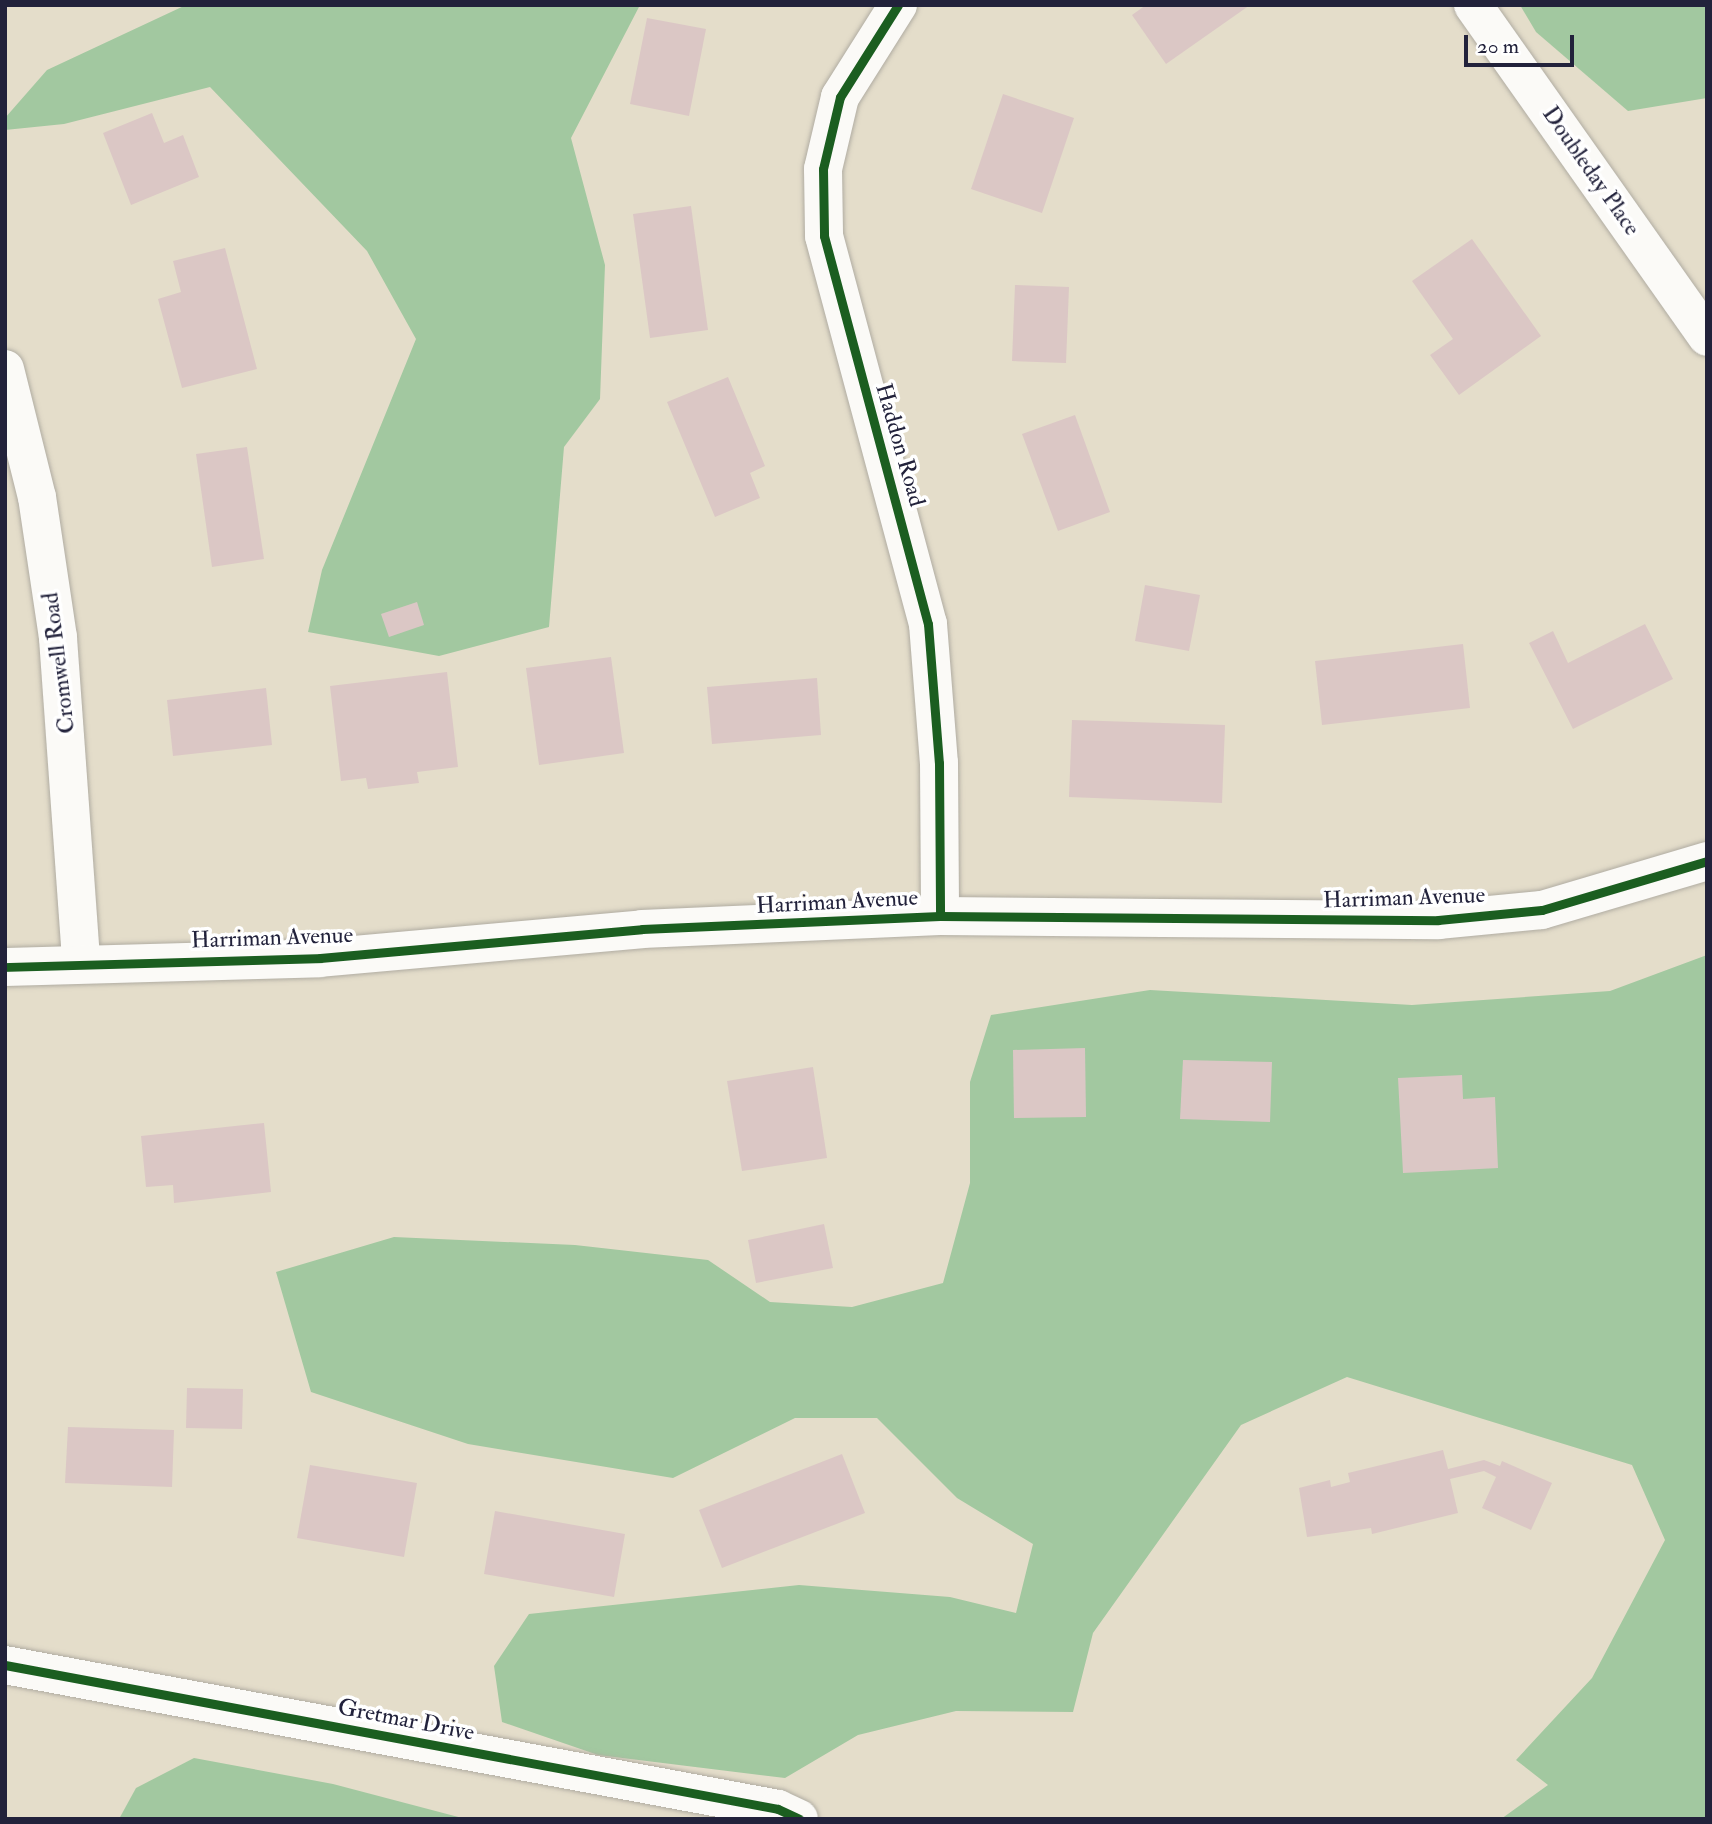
<!DOCTYPE html>
<style>
body{margin:0}
#map{position:relative;width:1712px;height:1824px;overflow:hidden;background:#e4ddca;font-family:"IM FELL Double Pica",serif}
div>[style]{position:absolute}
[style*='--x']{left:calc(var(--x)*1px);top:calc(var(--y)*1px);width:calc(var(--w)*1px);rotate:calc(var(--a)*1deg)}
.forest>*{inset:0;background:#a2c8a0}
.building>*{inset:0;background:#dbc7c5}
.roads{filter:drop-shadow(0 0 2px #b0aca2) drop-shadow(0 0 2px #b0aca2)}
.minor>*{height:38px;margin:-19px;padding:0 19px;transform-origin:19px;border-radius:19px;background:#fbfaf7}
.cycleway>*{height:9px;margin:-4.5px;padding:0 4.5px;transform-origin:4.5px;border-radius:4.5px;background:#1b5e20}
span{translate:-50% -50%;white-space:nowrap;text-align:center;line-height:1.15;-webkit-text-stroke:7px #fff;paint-order:stroke}
.street-label{font-size:23px;color:#22223b}
.frame{position:absolute;inset:0;border:7px solid #22223b;pointer-events:none}
.scale{position:absolute;left:1464px;top:35px;width:110px;height:32px;box-sizing:border-box;border:4px solid #22223b;border-top:0;padding-left:9px;font-size:21px;line-height:24px;white-space:nowrap;color:#22223b;-webkit-text-stroke:5px #fff;paint-order:stroke}
</style>
<div id="map">
<div class="forest">
<i style="clip-path:polygon(186px 5px,640px 5px,571px 138px,605px 265px,600px 399px,564px 447px,549px 627px,439px 656px,308px 632px,322px 570px,416px 339px,367px 251px,210px 87px,64px 124px,5px 130px,5px 118px,47px 70px)"></i>
<i style="clip-path:polygon(1520px 5px,1707px 5px,1707px 98px,1628px 111px,1536px 32px)"></i>
<i style="clip-path:polygon(1707px 955px,1707px 1819px,1501px 1819px,1548px 1785px,1516px 1760px,1592px 1678px,1665px 1540px,1632px 1465px,1347px 1377px,1241px 1425px,1093px 1633px,1073px 1712px,956px 1711px,858px 1735px,785px 1778px,598px 1755px,502px 1722px,494px 1666px,529px 1614px,799px 1585px,950px 1597px,1016px 1613px,1033px 1544px,957px 1498px,877px 1418px,795px 1418px,673px 1478px,468px 1444px,311px 1392px,276px 1272px,394px 1237px,575px 1245px,708px 1260px,770px 1302px,852px 1307px,943px 1283px,970px 1183px,970px 1082px,991px 1015px,1150px 990px,1412px 1005px,1610px 991px)"></i>
<i style="clip-path:polygon(194px 1758px,333px 1784px,466px 1819px,119px 1819px,136px 1788px)"></i>
</div>
<div class="building">
<i style="clip-path:polygon(1146px 5px,1250px 5px,1166px 64px,1132px 15px)"></i>
<i style="clip-path:polygon(647px 18px,706px 29px,689px 116px,630px 104px)"></i>
<i style="clip-path:polygon(1003px 94px,1074px 118px,1042px 213px,971px 189px)"></i>
<i style="clip-path:polygon(152px 113px,164px 143px,183px 135px,199px 177px,131px 205px,103px 133px)"></i>
<i style="clip-path:polygon(691px 206px,708px 330px,650px 338px,633px 214px)"></i>
<i style="clip-path:polygon(1472px 239px,1541px 336px,1459px 395px,1430px 355px,1453px 339px,1412px 281px)"></i>
<i style="clip-path:polygon(225px 248px,257px 369px,182px 388px,158px 299px,181px 292px,173px 261px)"></i>
<i style="clip-path:polygon(1015px 285px,1069px 287px,1066px 363px,1012px 361px)"></i>
<i style="clip-path:polygon(728px 377px,765px 466px,750px 473px,760px 498px,715px 517px,667px 402px)"></i>
<i style="clip-path:polygon(1075px 415px,1110px 512px,1058px 531px,1022px 434px)"></i>
<i style="clip-path:polygon(247px 447px,264px 559px,212px 567px,196px 454px)"></i>
<i style="clip-path:polygon(1145px 585px,1200px 595px,1189px 651px,1135px 641px)"></i>
<i style="clip-path:polygon(417px 602px,424px 625px,389px 637px,381px 614px)"></i>
<i style="clip-path:polygon(1645px 624px,1673px 679px,1573px 729px,1529px 643px,1553px 631px,1568px 663px)"></i>
<i style="clip-path:polygon(1463px 644px,1470px 708px,1322px 725px,1315px 661px)"></i>
<i style="clip-path:polygon(611px 657px,624px 753px,539px 765px,526px 668px)"></i>
<i style="clip-path:polygon(447px 672px,458px 767px,417px 772px,419px 783px,368px 789px,366px 778px,341px 781px,330px 686px)"></i>
<i style="clip-path:polygon(817px 678px,821px 735px,712px 744px,707px 687px)"></i>
<i style="clip-path:polygon(266px 688px,272px 745px,173px 756px,167px 700px)"></i>
<i style="clip-path:polygon(1072px 720px,1225px 725px,1222px 803px,1069px 797px)"></i>
<i style="clip-path:polygon(1085px 1048px,1086px 1117px,1014px 1118px,1013px 1050px)"></i>
<i style="clip-path:polygon(1183px 1060px,1272px 1062px,1270px 1122px,1180px 1119px)"></i>
<i style="clip-path:polygon(813px 1067px,827px 1158px,742px 1171px,727px 1081px)"></i>
<i style="clip-path:polygon(1462px 1075px,1463px 1099px,1495px 1097px,1498px 1168px,1403px 1173px,1398px 1078px)"></i>
<i style="clip-path:polygon(264px 1123px,271px 1192px,174px 1203px,173px 1185px,146px 1187px,141px 1136px)"></i>
<i style="clip-path:polygon(824px 1224px,833px 1268px,756px 1283px,748px 1240px)"></i>
<i style="clip-path:polygon(187px 1388px,243px 1389px,242px 1429px,186px 1428px)"></i>
<i style="clip-path:polygon(68px 1427px,174px 1430px,172px 1487px,65px 1483px)"></i>
<i style="clip-path:polygon(1443px 1450px,1448px 1469px,1484px 1460px,1500px 1466px,1502px 1461px,1552px 1483px,1531px 1530px,1482px 1508px,1496px 1477px,1484px 1471px,1450px 1479px,1458px 1513px,1372px 1534px,1371px 1528px,1307px 1537px,1299px 1488px,1330px 1480px,1331px 1487px,1350px 1482px,1348px 1473px)"></i>
<i style="clip-path:polygon(842px 1454px,865px 1513px,722px 1568px,699px 1510px)"></i>
<i style="clip-path:polygon(310px 1465px,417px 1483px,404px 1557px,297px 1538px)"></i>
<i style="clip-path:polygon(495px 1511px,625px 1534px,614px 1597px,484px 1574px)"></i>
</div>
<div class="roads">
<div class="minor">
<i style="--x:898;--y:5;--w:109;--a:122.2"></i>
<i style="--x:840;--y:97;--w:74;--a:103.3"></i>
<i style="--x:823;--y:169;--w:67;--a:89.1"></i>
<i style="--x:824;--y:236;--w:402;--a:75"></i>
<i style="--x:928;--y:624;--w:139;--a:85.5"></i>
<i style="--x:939;--y:763;--w:153;--a:89.6"></i>
<i style="--x:1473;--y:5;--w:406;--a:54.8"></i>
<i style="--x:5;--y:369;--w:132;--a:76"></i>
<i style="--x:37;--y:497;--w:143;--a:81.5"></i>
<i style="--x:58;--y:638;--w:325;--a:85.9"></i>
<i style="--x:5;--y:967;--w:315;--a:-1.6"></i>
<i style="--x:320;--y:958;--w:323;--a:-5.1"></i>
<i style="--x:642;--y:929;--w:298;--a:-2.5"></i>
<i style="--x:940;--y:916;--w:498;--a:0.5"></i>
<i style="--x:1438;--y:920;--w:104;--a:-5.5"></i>
<i style="--x:1542;--y:910;--w:172;--a:-16.5"></i>
<i style="--x:5;--y:1665;--w:786;--a:10.55"></i>
<i style="--x:778;--y:1809;--w:23;--a:25"></i>
</div>
</div>
<div class="cycleway">
<i style="--x:898;--y:5;--w:109;--a:122.2"></i>
<i style="--x:840;--y:97;--w:74;--a:103.3"></i>
<i style="--x:823;--y:169;--w:67;--a:89.1"></i>
<i style="--x:824;--y:236;--w:402;--a:75"></i>
<i style="--x:928;--y:624;--w:139;--a:85.5"></i>
<i style="--x:939;--y:763;--w:153;--a:89.6"></i>
<i style="--x:5;--y:967;--w:315;--a:-1.6"></i>
<i style="--x:320;--y:958;--w:323;--a:-5.1"></i>
<i style="--x:642;--y:929;--w:298;--a:-2.5"></i>
<i style="--x:940;--y:916;--w:498;--a:0.5"></i>
<i style="--x:1438;--y:920;--w:104;--a:-5.5"></i>
<i style="--x:1542;--y:910;--w:172;--a:-16.5"></i>
<i style="--x:5;--y:1665;--w:786;--a:10.55"></i>
<i style="--x:778;--y:1809;--w:23;--a:25"></i>
</div>
<div class="street-label">
<span style="left:1591px;top:171px;rotate:55deg">Doubleday Place</span>
<span style="left:900px;top:445px;rotate:74deg">Haddon Road</span>
<span style="left:59px;top:663px;rotate:-97deg">Cromwell Road</span>
<span style="left:1404px;top:898px;rotate:-2deg">Harriman Avenue</span>
<span style="left:837px;top:902px;rotate:-3deg">Harriman Avenue</span>
<span style="left:272px;top:938px;rotate:-2deg">Harriman Avenue</span>
<span style="left:406px;top:1720px;rotate:11deg">Gretmar Drive</span>
</div>
<div class="frame"></div>
<div class="scale">20 m</div>
</div>
